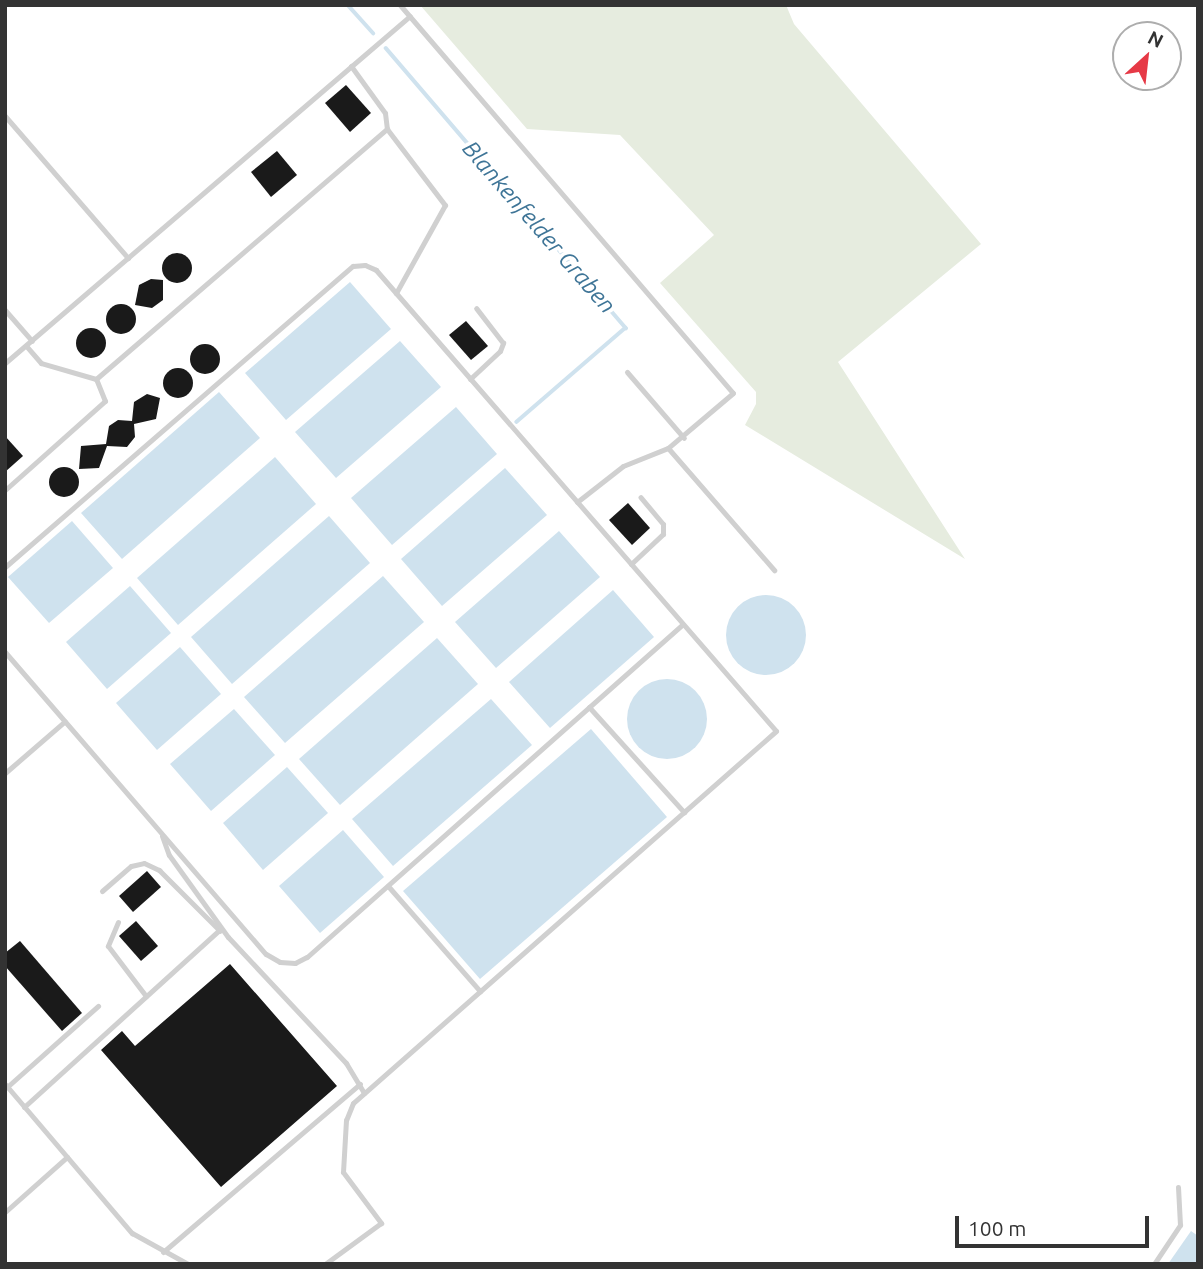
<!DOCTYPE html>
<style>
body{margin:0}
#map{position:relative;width:1203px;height:1269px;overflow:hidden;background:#fff;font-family:Ubuntu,sans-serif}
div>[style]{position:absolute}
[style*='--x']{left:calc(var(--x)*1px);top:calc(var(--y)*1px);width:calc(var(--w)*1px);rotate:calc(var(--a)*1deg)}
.green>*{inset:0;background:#e6ecdf}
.water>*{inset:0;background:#cfe2ee}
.round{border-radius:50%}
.stream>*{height:3.5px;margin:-1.75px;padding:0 1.75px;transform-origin:1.75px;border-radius:1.75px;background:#cfe2ee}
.building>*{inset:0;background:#1a1a1a}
.service>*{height:5px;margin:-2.5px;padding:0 2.5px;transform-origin:2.5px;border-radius:2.5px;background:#d0d0d0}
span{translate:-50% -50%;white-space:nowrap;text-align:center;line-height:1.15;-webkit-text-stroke:7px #fff;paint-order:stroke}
.water-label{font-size:23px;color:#3f7597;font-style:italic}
.frame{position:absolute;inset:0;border:7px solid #333;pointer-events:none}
.north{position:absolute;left:1112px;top:21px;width:70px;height:70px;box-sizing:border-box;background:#fff;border:2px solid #adadad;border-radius:50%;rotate:27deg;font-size:19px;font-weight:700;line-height:28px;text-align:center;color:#333}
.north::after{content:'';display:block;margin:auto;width:24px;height:32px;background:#e63946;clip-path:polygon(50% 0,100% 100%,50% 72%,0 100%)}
.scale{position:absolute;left:955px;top:1216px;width:194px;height:32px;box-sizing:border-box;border:4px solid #333;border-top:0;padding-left:9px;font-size:21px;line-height:24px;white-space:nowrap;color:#333;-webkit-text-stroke:5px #fff;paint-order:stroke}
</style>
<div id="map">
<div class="green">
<i style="clip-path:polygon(420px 5px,786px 5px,794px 24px,981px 244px,838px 362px,965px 559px,745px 425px,756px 404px,756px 392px,660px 283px,714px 235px,620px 135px,527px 129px)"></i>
</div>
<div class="water">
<i style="clip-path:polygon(350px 282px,391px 329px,286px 420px,245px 373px)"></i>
<i style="clip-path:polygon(400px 341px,441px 387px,336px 478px,295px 432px)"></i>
<i style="clip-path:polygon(219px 392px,260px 438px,122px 559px,81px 513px)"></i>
<i style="clip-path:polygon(456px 407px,497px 454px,392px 545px,351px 498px)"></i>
<i style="clip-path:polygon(275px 457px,316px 504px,178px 625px,137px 578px)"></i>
<i style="clip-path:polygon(505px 468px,547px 515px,442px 606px,401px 559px)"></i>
<i style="clip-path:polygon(329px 516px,370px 563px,232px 684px,191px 637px)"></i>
<i style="clip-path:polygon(72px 521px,113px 568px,49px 623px,8px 577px)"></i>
<i style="clip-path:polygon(559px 531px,600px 577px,496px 668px,455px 622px)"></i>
<i style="clip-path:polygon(383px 576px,424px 622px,285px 743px,244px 697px)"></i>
<i style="clip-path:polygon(130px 586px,171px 633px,107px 689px,66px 642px)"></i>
<i style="clip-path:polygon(613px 590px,654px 637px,550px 728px,509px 682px)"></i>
<i class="round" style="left:726px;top:595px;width:80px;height:80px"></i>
<i style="clip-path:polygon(437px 638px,478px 684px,340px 805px,299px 759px)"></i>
<i style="clip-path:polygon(180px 647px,221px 694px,157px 750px,116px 703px)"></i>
<i class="round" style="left:627px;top:679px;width:80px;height:80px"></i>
<i style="clip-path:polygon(491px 699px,532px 745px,393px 866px,352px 819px)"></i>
<i style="clip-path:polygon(234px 709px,275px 755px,211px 811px,170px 764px)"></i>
<i style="clip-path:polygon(591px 729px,667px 817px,480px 979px,403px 891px)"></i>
<i style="clip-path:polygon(287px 767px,328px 813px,263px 870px,223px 823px)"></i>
<i style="clip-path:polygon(343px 830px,384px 877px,320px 933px,279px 886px)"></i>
<i style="clip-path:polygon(1191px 1231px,1198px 1236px,1198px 1264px,1168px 1264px)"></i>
</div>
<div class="stream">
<i style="--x:348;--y:5;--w:38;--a:48"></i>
<i style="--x:386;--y:48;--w:369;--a:49.4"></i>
<i style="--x:626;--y:328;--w:144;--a:139.2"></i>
</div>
<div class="building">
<i style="clip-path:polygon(346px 85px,371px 113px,350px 132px,325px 103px)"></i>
<i style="clip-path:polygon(277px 151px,297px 175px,271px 197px,251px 172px)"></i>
<i class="round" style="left:162px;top:253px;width:30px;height:30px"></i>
<i style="clip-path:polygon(151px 279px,163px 280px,163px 300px,152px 308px,135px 305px,139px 285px)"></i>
<i class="round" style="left:106px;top:304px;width:30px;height:30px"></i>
<i style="clip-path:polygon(466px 321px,488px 346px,471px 360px,449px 335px)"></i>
<i class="round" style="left:76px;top:328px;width:30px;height:30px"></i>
<i class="round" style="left:190px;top:344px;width:30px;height:30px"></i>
<i class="round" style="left:163px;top:368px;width:30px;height:30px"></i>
<i style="clip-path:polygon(147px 394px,160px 398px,156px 419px,134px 424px,135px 437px,127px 447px,107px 446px,99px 468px,79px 469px,81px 446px,106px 444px,109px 426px,118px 420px,132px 421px,134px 402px)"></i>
<i style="clip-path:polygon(5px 436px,23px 456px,5px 472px)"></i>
<i class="round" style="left:49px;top:467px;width:30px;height:30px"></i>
<i style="clip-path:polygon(628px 503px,650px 528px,632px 545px,609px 520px)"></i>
<i style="clip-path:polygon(147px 871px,161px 887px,133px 912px,119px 896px)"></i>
<i style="clip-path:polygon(136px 921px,158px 946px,141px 961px,119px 936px)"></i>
<i style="clip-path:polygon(20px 941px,82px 1013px,62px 1031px,5px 966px,5px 953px)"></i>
<i style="clip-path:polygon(230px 964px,337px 1086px,221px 1187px,101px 1050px,122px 1031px,135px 1046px)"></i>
</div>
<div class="service">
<i style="--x:400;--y:5;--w:511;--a:49.36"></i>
<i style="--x:733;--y:393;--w:85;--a:139.8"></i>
<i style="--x:668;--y:448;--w:162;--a:49"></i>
<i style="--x:351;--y:66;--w:58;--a:54.1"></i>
<i style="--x:385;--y:113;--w:16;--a:83"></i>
<i style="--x:387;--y:129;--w:96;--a:52.7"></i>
<i style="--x:445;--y:205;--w:101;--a:119.1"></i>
<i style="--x:5;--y:116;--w:188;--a:49.1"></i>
<i style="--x:5;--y:310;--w:41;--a:48.9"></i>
<i style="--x:5;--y:363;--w:533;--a:-40.59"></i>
<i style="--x:627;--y:372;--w:87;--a:49.2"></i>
<i style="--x:96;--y:379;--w:384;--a:-40.7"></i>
<i style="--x:470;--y:379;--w:41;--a:-43"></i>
<i style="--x:500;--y:351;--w:9;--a:-69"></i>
<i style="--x:503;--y:343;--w:44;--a:-127.6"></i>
<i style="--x:5;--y:490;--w:134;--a:-41.7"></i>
<i style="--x:105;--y:401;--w:24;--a:-112"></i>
<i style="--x:96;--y:379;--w:57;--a:-163.8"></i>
<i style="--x:41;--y:363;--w:23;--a:-131"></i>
<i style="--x:577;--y:502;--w:58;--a:-38"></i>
<i style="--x:623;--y:466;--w:48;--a:-21.8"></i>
<i style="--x:631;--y:564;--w:44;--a:-43.2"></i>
<i style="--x:663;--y:534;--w:10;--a:-90"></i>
<i style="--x:663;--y:524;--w:35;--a:-130"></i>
<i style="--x:5;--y:567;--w:460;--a:-40.9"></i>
<i style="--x:353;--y:266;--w:12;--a:-5"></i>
<i style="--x:365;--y:265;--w:12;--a:24"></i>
<i style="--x:376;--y:270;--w:610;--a:49.05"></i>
<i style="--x:776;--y:731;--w:563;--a:138.67"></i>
<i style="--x:353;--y:1103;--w:18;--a:112"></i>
<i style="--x:346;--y:1120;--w:52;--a:93.3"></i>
<i style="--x:343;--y:1172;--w:64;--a:53.3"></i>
<i style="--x:381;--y:1223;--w:69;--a:143.8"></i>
<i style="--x:5;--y:652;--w:399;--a:49.2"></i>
<i style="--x:266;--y:954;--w:16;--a:30"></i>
<i style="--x:280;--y:962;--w:15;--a:4"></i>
<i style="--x:295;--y:963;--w:13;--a:-27"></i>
<i style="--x:307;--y:957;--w:502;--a:-41.53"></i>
<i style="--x:589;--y:707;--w:142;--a:47.9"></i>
<i style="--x:5;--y:773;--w:79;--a:-40.9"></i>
<i style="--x:162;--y:836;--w:20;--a:70"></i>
<i style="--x:169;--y:855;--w:101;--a:54.3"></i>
<i style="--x:228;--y:937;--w:173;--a:46.9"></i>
<i style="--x:346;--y:1063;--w:35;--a:59"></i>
<i style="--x:388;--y:886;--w:140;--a:48.8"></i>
<i style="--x:102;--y:891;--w:38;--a:-41"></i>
<i style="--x:131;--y:866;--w:13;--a:-13"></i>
<i style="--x:144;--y:863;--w:17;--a:25"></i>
<i style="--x:159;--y:870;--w:86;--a:45"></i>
<i style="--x:118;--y:922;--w:26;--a:113"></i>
<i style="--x:108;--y:946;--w:63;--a:52.8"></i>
<i style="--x:5;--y:1084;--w:196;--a:49.6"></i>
<i style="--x:132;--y:1233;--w:64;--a:29"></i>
<i style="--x:7;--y:1087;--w:122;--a:-41.7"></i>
<i style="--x:24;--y:1107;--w:263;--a:-42.2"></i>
<i style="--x:5;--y:1212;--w:83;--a:-41.6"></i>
<i style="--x:163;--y:1252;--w:259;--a:-40.5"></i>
<i style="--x:1154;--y:1264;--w:47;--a:-56.3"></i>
<i style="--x:1180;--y:1225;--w:38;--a:-93"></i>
</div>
<div class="water-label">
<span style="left:539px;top:227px;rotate:49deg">Blankenfelder Graben</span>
</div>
<div class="frame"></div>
<div class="north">N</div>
<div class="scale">100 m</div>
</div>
